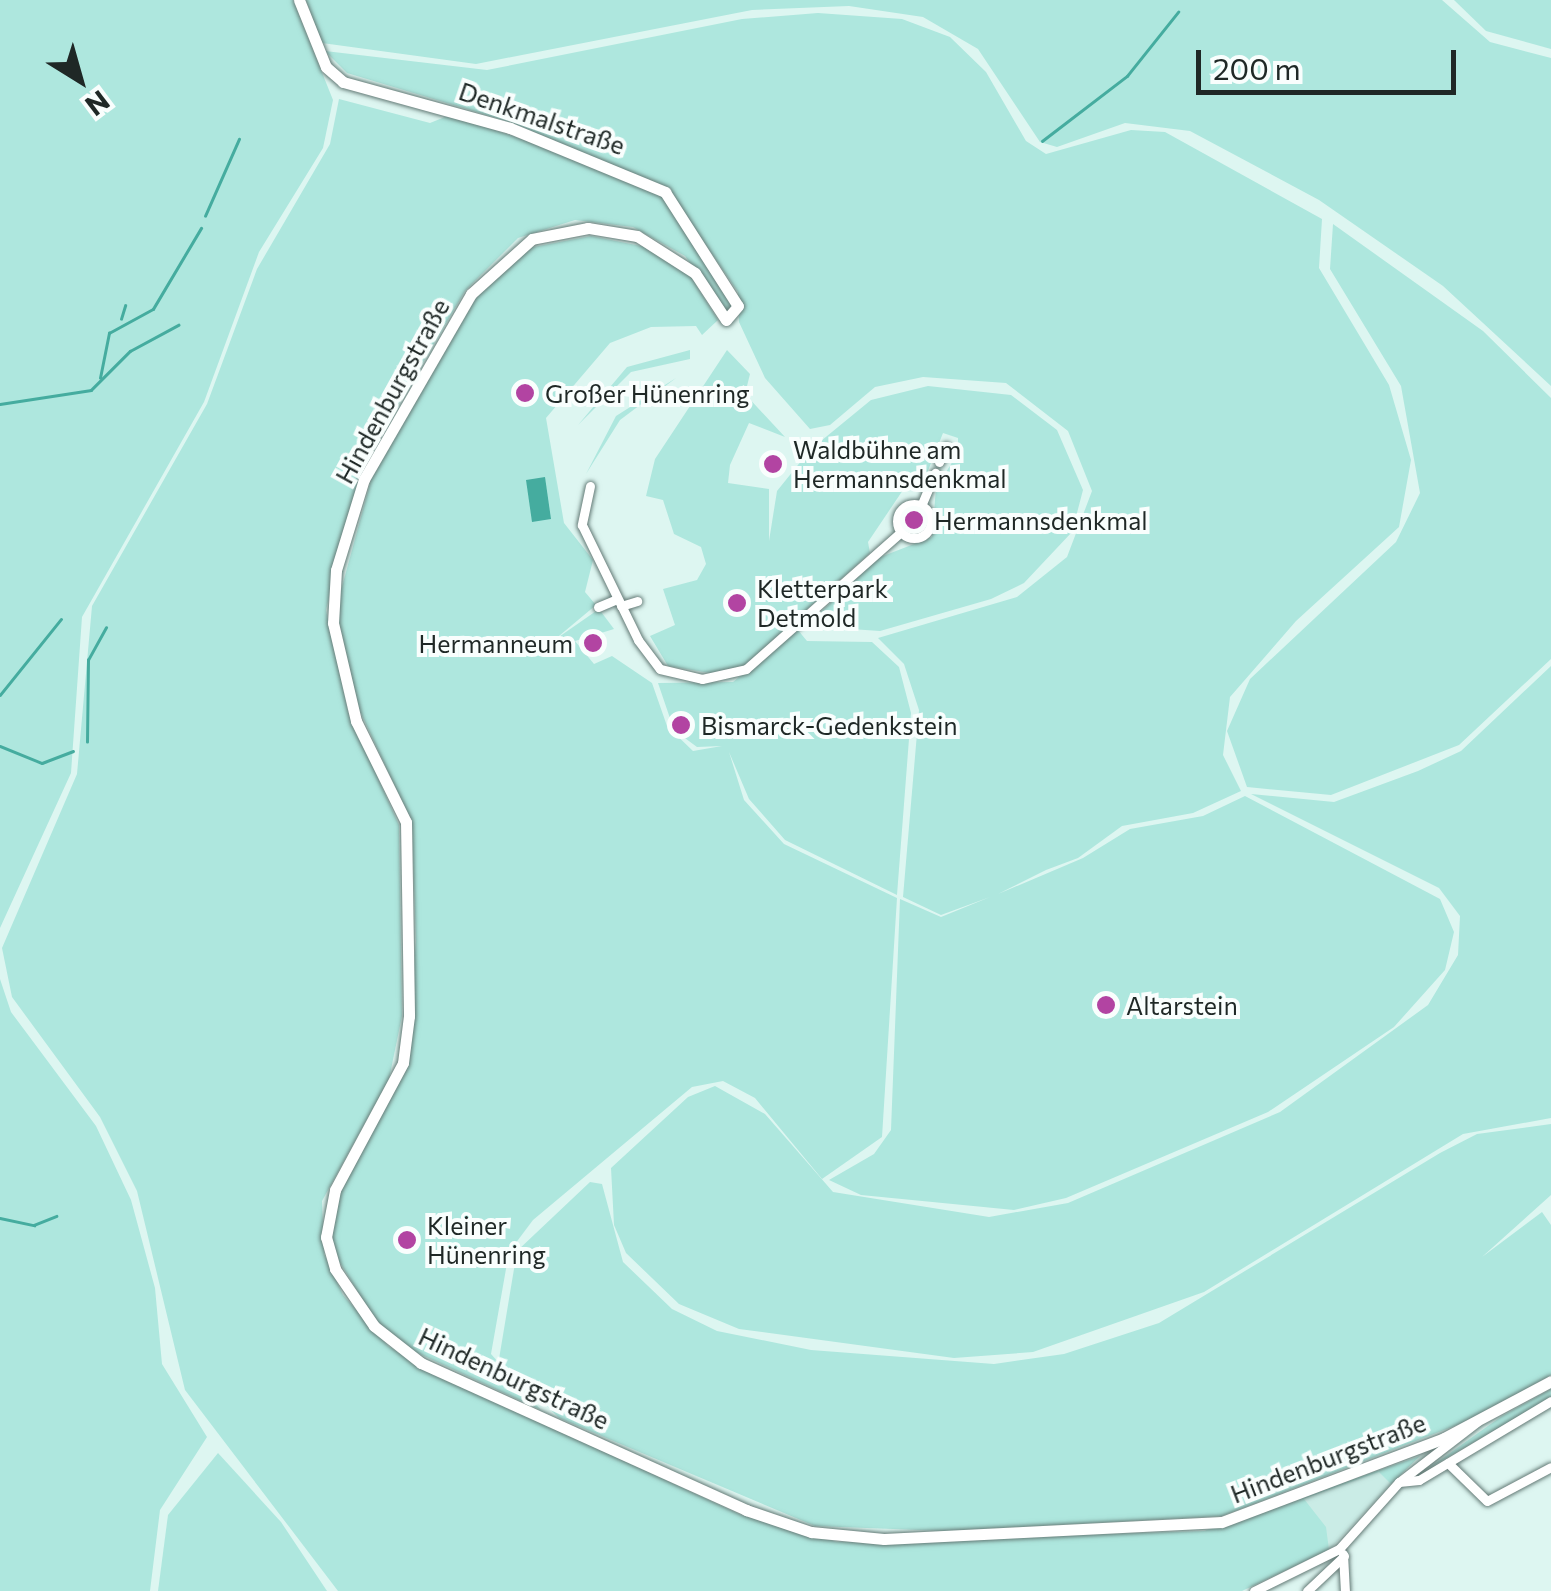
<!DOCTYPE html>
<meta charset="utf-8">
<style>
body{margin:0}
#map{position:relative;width:1551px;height:1591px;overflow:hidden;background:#ddf6f1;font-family:Commissioner,sans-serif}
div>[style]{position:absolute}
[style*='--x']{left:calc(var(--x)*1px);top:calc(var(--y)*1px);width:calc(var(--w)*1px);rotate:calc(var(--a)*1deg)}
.built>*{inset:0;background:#caece6}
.green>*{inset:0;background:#aee7de}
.water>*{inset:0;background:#45ac9f}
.stream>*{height:2.5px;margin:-1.25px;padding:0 1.25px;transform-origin:1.25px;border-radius:1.25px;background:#45ac9f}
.roads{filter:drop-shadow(0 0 2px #647a76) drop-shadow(0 0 2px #647a76)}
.minor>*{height:9px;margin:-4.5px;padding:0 4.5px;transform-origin:4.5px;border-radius:4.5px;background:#fff}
.minor>.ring{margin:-4.5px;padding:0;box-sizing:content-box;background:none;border:9px solid #fff;border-radius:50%}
.major>*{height:11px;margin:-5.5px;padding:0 5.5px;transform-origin:5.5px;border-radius:5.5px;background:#fff}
.dots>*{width:28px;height:28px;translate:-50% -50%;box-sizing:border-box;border:5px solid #f9fefd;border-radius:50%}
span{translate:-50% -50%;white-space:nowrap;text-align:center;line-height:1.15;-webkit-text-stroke:8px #f9fefd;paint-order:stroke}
.street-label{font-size:25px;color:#1f2826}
.poi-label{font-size:25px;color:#1f2826}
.left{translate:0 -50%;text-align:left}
.right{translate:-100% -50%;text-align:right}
.north{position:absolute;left:30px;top:30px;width:100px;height:100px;-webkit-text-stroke:8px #f9fefd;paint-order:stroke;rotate:143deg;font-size:28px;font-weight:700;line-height:40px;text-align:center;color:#1f2826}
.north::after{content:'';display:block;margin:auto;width:35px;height:45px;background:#1f2826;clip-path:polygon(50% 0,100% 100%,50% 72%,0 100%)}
.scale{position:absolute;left:1196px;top:50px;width:260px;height:45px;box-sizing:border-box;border:5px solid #1f2826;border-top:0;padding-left:12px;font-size:30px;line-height:35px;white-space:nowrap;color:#1f2826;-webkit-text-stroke:8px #f9fefd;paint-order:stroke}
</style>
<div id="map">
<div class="built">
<i style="clip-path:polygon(1380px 1471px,1391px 1484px,1329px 1550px,1303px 1500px)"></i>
</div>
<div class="green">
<i style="clip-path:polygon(0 0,293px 0,333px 100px,323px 148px,259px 252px,204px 402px,82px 617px,71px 773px,0 928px)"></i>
<i style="clip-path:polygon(306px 0,1442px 0,1490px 42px,1551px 58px,1551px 386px,1443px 286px,1319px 200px,1190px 131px,1125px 123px,1057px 147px,1040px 142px,978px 49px,923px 17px,849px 6px,752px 10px,476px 64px,322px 43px)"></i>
<i style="clip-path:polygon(1454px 0,1551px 0,1551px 49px,1486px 31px)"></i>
<i style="clip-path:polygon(818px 13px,902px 19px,950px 37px,986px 72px,1026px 141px,1046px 154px,1131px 130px,1165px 132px,1322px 219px,1319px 268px,1389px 385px,1411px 460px,1399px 527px,1296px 621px,1230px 697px,1223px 755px,1241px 791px,1193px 813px,1122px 826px,1078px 858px,1046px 870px,998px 894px,1083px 858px,1130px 829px,1203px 816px,1245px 796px,1440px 899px,1454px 932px,1445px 970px,1394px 1027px,1268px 1112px,1066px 1198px,1014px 1210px,861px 1195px,829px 1180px,874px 1154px,891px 1130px,900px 899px,941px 917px,990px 897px,941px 915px,903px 897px,919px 710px,904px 664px,878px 638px,1017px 597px,1067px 557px,1092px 491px,1068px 431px,1006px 383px,923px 377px,875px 387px,830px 425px,810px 429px,765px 378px,739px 322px,738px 292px,667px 188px,510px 122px,347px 73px,325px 51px,487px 70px,742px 19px)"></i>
<i style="clip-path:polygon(339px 99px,430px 123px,450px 115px,628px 175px,661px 194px,734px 308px,727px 313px,685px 256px,633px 227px,575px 220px,518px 238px,465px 291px,361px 468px,326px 610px,348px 712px,399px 825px,402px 1016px,389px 1079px,322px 1201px,324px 1254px,343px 1295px,388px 1346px,421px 1367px,741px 1515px,837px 1542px,1204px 1531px,1420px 1456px,1391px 1484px,1379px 1472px,1304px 1499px,1326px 1527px,1329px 1550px,1242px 1591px,338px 1591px,185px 1390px,137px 1191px,100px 1117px,12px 997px,2px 948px,77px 774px,92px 606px,207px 404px,257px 269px,330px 144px)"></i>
<i style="clip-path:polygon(1333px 224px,1483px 331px,1551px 398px,1551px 659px,1459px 745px,1331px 795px,1247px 787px,1227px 731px,1250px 679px,1396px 542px,1420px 493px,1401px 386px,1330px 269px)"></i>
<i style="clip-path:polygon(591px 236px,646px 247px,691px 277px,718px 320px,702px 335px,696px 326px,651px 327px,610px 343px,546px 418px,564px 523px,593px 560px,585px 592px,596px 605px,553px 641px,599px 609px,614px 629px,575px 641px,594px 664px,612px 656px,652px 683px,667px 726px,693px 751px,722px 746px,697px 747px,674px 730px,658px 683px,733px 682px,797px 629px,807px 641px,872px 642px,899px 667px,911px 713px,897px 895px,785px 840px,749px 799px,729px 752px,744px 800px,784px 844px,897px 898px,882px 1137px,822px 1179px,755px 1098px,723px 1081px,692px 1087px,533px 1220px,509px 1252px,491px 1354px,541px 1410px,407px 1348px,377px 1323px,333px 1251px,333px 1207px,406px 1064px,416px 941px,412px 823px,359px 709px,336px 609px,374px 469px,477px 296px,528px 248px)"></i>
<i style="clip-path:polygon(690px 350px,690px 359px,631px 372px,578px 425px,627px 367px)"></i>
<i style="clip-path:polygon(727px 350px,750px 374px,745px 394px,785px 437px,749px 423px,730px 465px,728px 483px,769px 489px,769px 541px,777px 491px,810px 450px,871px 400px,928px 386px,1011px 395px,1057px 430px,1083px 490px,1072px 532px,1024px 583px,991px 599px,880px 631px,806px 626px,878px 558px,932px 537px,936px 488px,958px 453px,958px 438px,943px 433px,923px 483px,905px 487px,868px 542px,870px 553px,744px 666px,716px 674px,668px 666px,650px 636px,675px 625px,663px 589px,697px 580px,706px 564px,701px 547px,674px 534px,663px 500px,646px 496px,655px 459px)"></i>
<i style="clip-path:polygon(676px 378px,620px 420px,586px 474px,616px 416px)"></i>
<i style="clip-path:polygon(1551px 666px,1551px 1118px,1463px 1134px,1204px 1292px,1033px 1352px,954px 1358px,739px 1329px,679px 1304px,626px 1253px,614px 1225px,611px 1168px,688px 1097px,715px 1086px,765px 1114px,833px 1192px,989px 1217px,1068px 1203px,1280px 1112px,1428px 1005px,1458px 955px,1460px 916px,1439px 888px,1251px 794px,1334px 802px,1418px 771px,1461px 751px)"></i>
<i style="clip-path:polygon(0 979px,11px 1012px,96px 1126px,131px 1200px,155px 1288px,162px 1364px,207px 1437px,160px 1510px,150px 1591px,0 1591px)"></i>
<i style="clip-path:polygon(1551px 1124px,1551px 1195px,1482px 1257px,1542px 1212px,1551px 1225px,1551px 1375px,1475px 1418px,1222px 1516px,945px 1531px,815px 1526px,559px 1418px,499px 1359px,517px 1251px,590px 1182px,602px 1184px,623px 1262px,672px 1309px,717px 1331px,811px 1350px,994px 1364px,1064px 1354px,1159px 1323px,1440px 1153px,1477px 1134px)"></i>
<i style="clip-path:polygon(1551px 1389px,1551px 1398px,1429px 1468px,1502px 1416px)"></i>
<i style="clip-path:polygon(218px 1453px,281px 1522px,327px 1591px,158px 1591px,168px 1515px)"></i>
</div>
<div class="water">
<i style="clip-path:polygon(545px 477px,551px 519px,532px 522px,526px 480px)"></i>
</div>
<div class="stream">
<i style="--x:1042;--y:141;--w:107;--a:-37.4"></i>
<i style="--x:1127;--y:76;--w:82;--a:-51.4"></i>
<i style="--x:205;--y:216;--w:84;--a:-66.2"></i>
<i style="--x:121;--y:319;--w:14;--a:-73"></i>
<i style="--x:100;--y:378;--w:46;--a:-78.7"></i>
<i style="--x:109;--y:333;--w:50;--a:-28.6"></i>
<i style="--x:153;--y:309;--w:94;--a:-59.3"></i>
<i style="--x:0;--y:404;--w:92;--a:-8.7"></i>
<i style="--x:91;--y:390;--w:55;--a:-45"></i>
<i style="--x:130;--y:351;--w:55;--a:-28.4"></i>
<i style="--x:0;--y:695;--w:97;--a:-51.2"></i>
<i style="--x:87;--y:742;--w:82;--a:-89.3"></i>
<i style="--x:88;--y:660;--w:37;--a:-61"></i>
<i style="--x:0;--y:746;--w:45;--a:22"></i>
<i style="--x:42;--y:763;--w:33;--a:-21"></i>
<i style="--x:0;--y:1218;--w:35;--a:12"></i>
<i style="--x:34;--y:1225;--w:24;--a:-22"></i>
</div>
<div class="roads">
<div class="minor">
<i style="--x:939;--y:462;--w:17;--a:-65"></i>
<i style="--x:933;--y:476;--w:4;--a:-56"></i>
<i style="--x:590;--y:486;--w:40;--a:102"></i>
<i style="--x:582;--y:525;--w:128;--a:64"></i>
<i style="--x:638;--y:640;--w:36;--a:53"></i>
<i style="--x:660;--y:669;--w:43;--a:13.4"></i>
<i style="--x:702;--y:679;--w:45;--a:-12.8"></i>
<i style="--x:746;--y:669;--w:207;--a:-41.5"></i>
<i class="ring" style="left:897px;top:504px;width:25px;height:25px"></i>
<i style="--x:921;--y:506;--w:23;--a:-67"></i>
<i style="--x:621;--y:606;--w:17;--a:-17"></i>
<i style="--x:598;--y:607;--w:21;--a:-23"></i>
<i style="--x:1448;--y:1463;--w:54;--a:44.3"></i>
<i style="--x:1487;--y:1501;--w:72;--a:-28"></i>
<i style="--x:1399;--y:1482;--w:20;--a:-6"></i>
<i style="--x:1419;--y:1480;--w:154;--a:-30.9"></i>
<i style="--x:1343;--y:1554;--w:37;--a:87"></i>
<i style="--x:1254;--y:1591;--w:95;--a:-26.3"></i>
<i style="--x:1339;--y:1549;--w:90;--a:-48.2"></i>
<i style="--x:1399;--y:1482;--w:98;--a:-37.6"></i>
<i style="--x:1307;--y:1591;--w:51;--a:-43.4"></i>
</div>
<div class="major">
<i style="--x:299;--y:0;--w:72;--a:68.1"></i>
<i style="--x:326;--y:67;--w:23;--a:41"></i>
<i style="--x:343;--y:82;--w:173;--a:15.4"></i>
<i style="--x:510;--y:128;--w:168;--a:22.4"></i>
<i style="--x:665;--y:192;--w:135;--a:57.4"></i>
<i style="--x:738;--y:306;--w:18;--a:131"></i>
<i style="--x:726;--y:320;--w:56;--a:-123.4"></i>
<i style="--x:695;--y:273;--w:69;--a:-147.5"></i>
<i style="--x:637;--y:236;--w:50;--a:-170.7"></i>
<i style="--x:588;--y:228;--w:57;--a:168.9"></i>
<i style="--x:532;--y:239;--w:82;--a:138"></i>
<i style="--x:471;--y:294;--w:214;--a:120"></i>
<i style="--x:364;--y:479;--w:95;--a:107.1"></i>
<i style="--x:336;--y:570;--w:53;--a:93.2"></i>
<i style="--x:333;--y:623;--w:101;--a:76.8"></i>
<i style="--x:356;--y:721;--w:113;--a:63.7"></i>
<i style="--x:406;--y:822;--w:194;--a:89.1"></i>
<i style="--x:409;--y:1016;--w:47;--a:97.3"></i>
<i style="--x:403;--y:1063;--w:144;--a:118.2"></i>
<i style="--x:335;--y:1190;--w:48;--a:100.8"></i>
<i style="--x:326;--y:1237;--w:33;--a:74"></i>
<i style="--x:335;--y:1269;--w:69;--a:55.6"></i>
<i style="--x:374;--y:1326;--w:60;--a:38.2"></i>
<i style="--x:421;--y:1363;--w:357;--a:24.3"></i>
<i style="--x:746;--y:1510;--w:69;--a:18.7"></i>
<i style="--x:811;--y:1532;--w:73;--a:5.5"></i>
<i style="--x:884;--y:1539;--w:338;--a:-2.9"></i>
<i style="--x:1222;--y:1522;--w:237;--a:-20.7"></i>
<i style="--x:1444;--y:1438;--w:121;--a:-28"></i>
</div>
</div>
<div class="dots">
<i style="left:525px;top:393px;background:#b244a2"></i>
<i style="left:773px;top:464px;background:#b244a2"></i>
<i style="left:914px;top:520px;background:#b244a2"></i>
<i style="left:737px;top:603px;background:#b244a2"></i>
<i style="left:593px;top:643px;background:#b244a2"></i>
<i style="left:681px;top:725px;background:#b244a2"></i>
<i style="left:1106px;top:1005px;background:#b244a2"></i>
<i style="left:407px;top:1240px;background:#b244a2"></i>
</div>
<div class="street-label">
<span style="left:542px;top:118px;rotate:19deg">Denkmalstraße</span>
<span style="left:392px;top:391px;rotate:-61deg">Hindenburgstraße</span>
<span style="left:514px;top:1378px;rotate:25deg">Hindenburgstraße</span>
<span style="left:1328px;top:1458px;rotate:-21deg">Hindenburgstraße</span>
</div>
<div class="poi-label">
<span class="left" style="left:545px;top:393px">Großer Hünenring</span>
<span class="left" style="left:793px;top:464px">Waldbühne am<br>Hermannsdenkmal</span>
<span class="left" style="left:934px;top:520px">Hermannsdenkmal</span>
<span class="left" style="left:757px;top:603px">Kletterpark<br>Detmold</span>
<span class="right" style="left:573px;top:643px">Hermanneum</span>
<span class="left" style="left:701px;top:725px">Bismarck-Gedenkstein</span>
<span class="left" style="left:1126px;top:1005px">Altarstein</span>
<span class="left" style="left:427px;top:1240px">Kleiner<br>Hünenring</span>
</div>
<div class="north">N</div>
<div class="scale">200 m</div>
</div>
